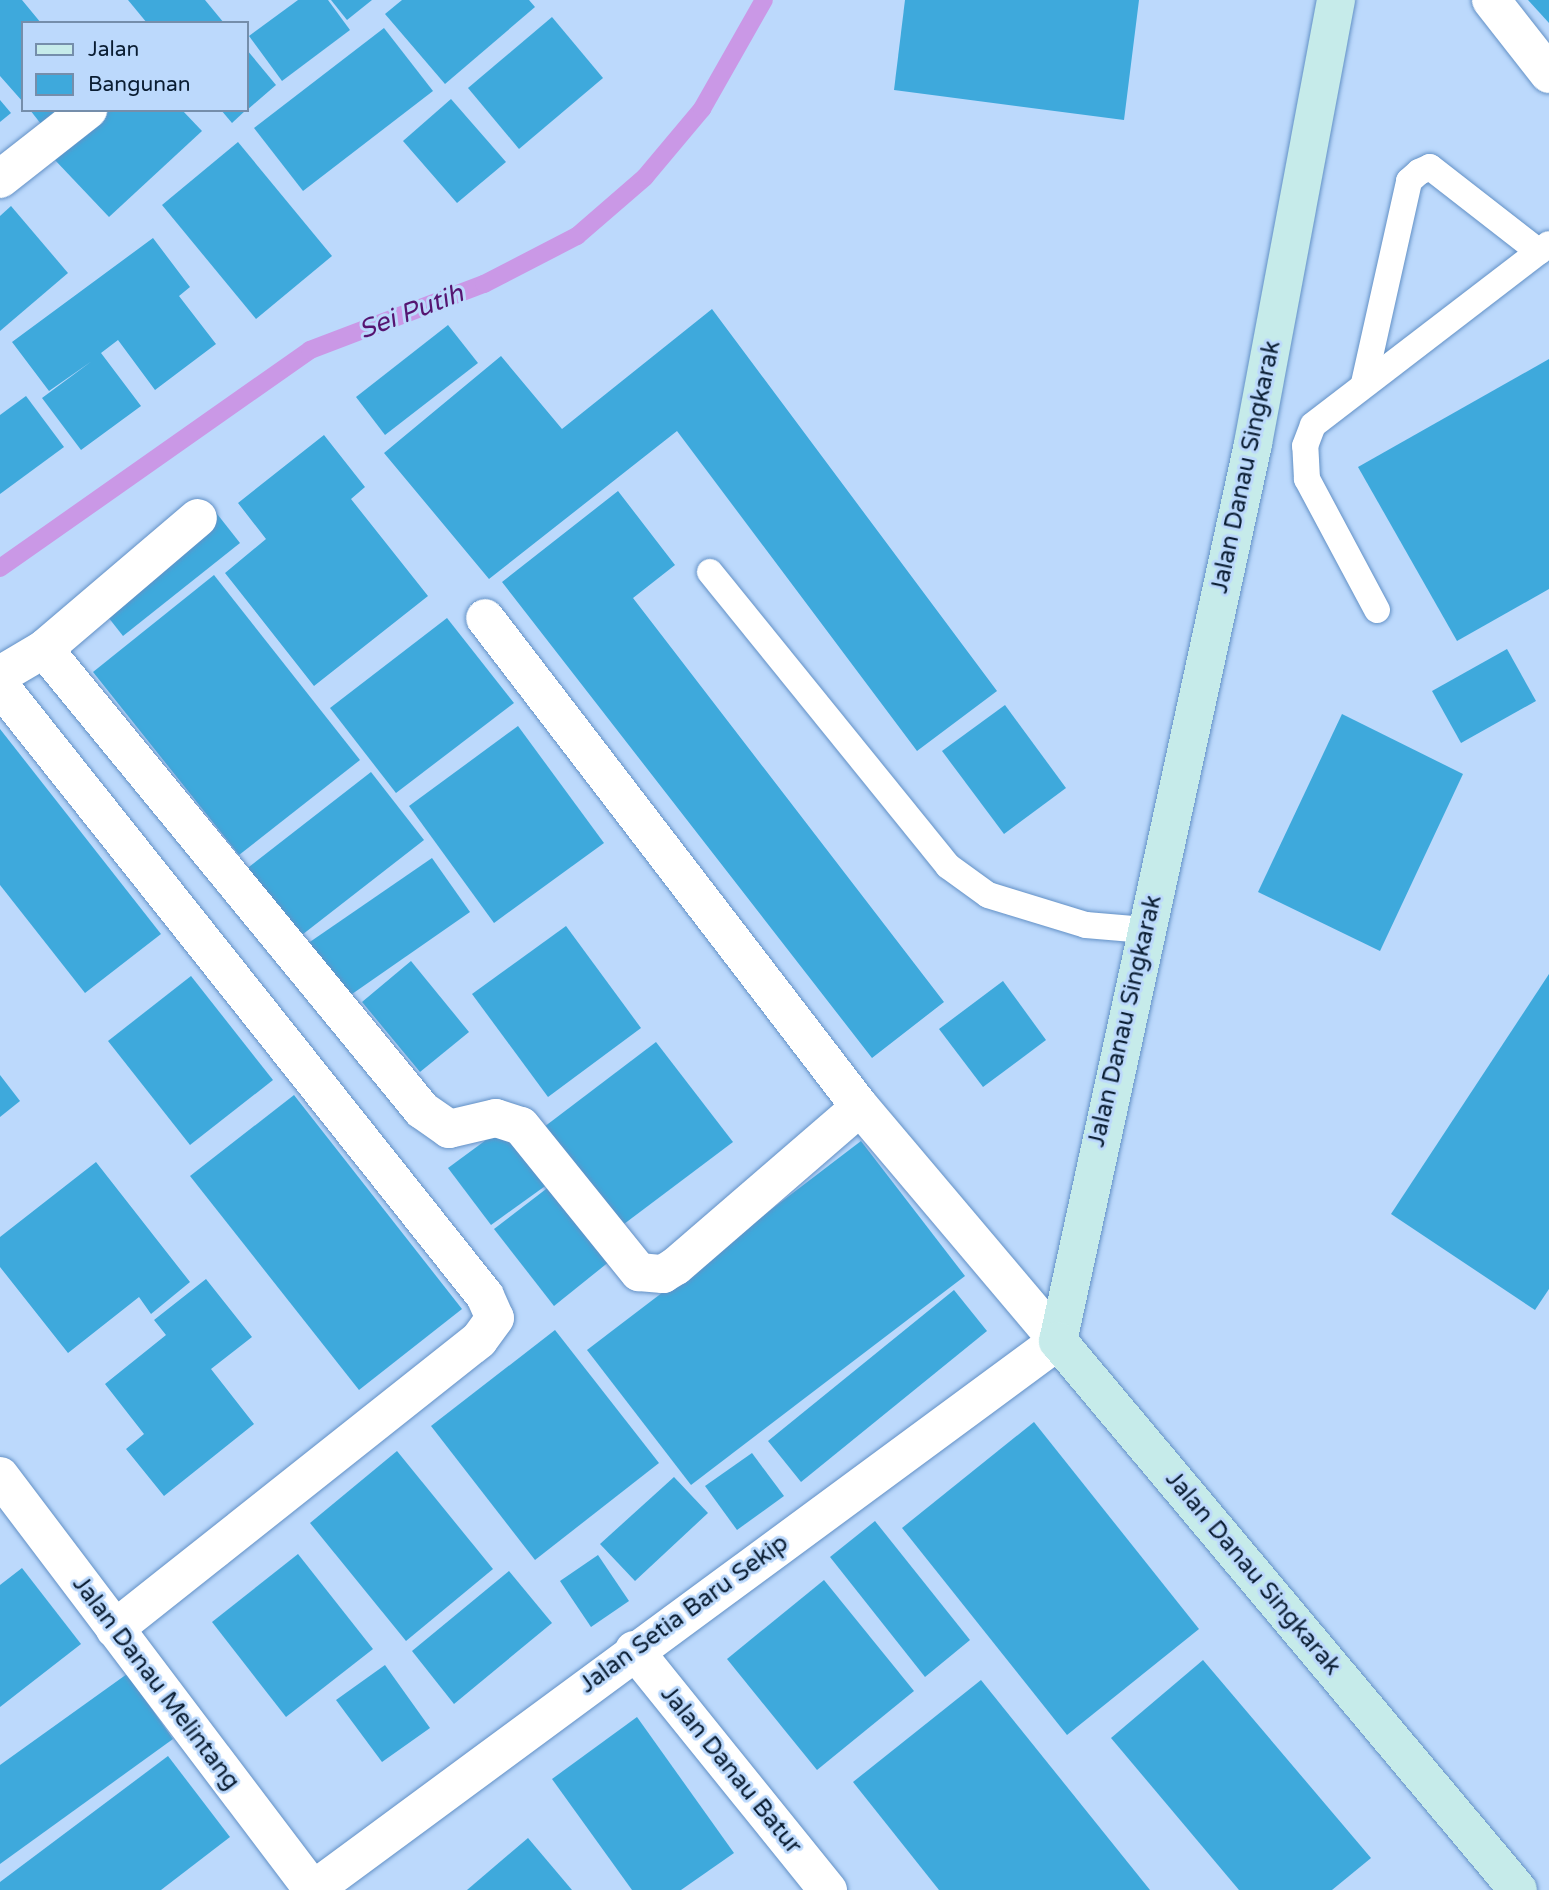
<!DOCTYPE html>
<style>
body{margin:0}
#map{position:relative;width:1549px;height:1890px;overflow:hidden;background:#bcd9fc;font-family:"Varela Round",sans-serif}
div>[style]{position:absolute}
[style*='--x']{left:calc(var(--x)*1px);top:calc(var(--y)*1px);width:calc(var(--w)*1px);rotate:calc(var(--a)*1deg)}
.stream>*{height:18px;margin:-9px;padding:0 9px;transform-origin:9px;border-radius:9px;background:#ca98e6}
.building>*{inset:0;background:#3ea9dc}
.roads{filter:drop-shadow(0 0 2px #6391c6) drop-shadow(0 0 2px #6391c6)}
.lane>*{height:26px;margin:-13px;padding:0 13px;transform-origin:13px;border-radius:13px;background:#fff}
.street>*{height:38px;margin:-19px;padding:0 19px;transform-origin:19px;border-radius:19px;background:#fff}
.secondary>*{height:38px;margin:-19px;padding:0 19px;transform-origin:19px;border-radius:19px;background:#c6ebea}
span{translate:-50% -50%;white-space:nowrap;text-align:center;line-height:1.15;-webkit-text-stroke:6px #bcd9fc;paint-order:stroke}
.street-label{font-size:24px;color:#0a1d32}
.water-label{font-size:26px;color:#561571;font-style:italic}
.legend{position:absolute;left:21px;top:21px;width:228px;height:91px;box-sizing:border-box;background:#bcd9fc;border:2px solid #758eab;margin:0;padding:9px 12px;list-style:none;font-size:21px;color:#0a1d32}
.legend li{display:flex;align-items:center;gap:14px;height:35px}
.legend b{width:35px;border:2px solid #758eab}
</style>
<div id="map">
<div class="stream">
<i style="--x:0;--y:568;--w:379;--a:-35.1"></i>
<i style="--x:310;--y:350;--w:186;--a:-20.8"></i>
<i style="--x:484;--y:284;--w:105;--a:-27.3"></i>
<i style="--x:577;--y:236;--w:90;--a:-40.9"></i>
<i style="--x:645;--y:177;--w:89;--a:-50"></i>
<i style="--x:702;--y:109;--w:125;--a:-60.4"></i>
</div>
<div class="building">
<i style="clip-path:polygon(0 0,22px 0,41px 23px,23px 23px,23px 102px,0 76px)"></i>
<i style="clip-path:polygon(128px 0,205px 0,224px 23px,147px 23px)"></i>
<i style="clip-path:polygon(298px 0,328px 0,350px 30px,282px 81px,249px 36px)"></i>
<i style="clip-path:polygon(331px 0,372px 0,347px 20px)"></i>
<i style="clip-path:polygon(402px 0,529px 0,535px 7px,445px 84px,385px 14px)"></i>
<i style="clip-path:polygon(905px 0,1139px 0,1124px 120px,894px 90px)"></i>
<i style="clip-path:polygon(1528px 0,1549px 0,1549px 23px)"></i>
<i style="clip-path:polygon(552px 17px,603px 78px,519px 149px,468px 88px)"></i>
<i style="clip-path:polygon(384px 28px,433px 91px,303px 191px,254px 128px)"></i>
<i style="clip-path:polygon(247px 50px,276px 85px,247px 110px)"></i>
<i style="clip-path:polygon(451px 99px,506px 162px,457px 203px,403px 141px)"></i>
<i style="clip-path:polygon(0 100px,11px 113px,0 122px)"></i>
<i style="clip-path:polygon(30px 110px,57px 110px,41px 124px)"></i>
<i style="clip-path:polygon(107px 110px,182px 110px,202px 131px,109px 217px,54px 159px)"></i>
<i style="clip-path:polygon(221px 110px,246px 110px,232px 123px)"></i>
<i style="clip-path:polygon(238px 142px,332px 256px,256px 319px,162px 205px)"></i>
<i style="clip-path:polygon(11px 206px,68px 273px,0 331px,0 216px)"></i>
<i style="clip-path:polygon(153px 238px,190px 287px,179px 296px,216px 344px,155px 390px,118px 340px,101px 353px,141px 406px,81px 450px,42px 398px,92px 361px,49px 391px,12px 342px)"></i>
<i style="clip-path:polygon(712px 309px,997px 691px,917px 751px,677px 431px,489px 579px,384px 453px,501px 356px,562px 429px)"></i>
<i style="clip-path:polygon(448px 325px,478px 363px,385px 435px,356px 397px)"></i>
<i style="clip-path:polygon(1549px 359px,1549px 589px,1457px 641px,1358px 467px)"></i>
<i style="clip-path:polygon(26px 396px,64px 447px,0 494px,0 415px)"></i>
<i style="clip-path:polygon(324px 435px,365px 487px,351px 499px,428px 596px,314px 686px,225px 573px,266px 539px,238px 503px)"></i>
<i style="clip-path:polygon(618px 491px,675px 565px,633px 598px,944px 1002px,872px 1058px,502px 582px)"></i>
<i style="clip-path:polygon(214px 510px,240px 543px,123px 636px,97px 603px)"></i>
<i style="clip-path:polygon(214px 575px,360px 760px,239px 855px,93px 672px)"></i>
<i style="clip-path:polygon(447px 618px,514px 703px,396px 793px,330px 708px)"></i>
<i style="clip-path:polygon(1507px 649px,1536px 701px,1461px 743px,1432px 691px)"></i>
<i style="clip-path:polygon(1005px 705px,1066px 788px,1004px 834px,942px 751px)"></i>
<i style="clip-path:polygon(1342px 714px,1463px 774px,1380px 951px,1258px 892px)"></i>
<i style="clip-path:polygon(518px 726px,604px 843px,494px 923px,409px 806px)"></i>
<i style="clip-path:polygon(0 729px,161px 934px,85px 993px,0 885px)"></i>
<i style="clip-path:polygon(371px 772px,424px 840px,298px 938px,245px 870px)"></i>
<i style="clip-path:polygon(432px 858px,470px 912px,342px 1001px,304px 946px)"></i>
<i style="clip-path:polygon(566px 926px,641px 1028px,548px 1097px,472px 994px)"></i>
<i style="clip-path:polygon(411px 961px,469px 1032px,420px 1072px,362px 1002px)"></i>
<i style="clip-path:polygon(1549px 974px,1549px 1289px,1535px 1310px,1391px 1214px)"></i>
<i style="clip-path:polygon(191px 976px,273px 1080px,190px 1145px,108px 1041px)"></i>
<i style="clip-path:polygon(1003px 981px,1046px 1040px,983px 1087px,939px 1029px)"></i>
<i style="clip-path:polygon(656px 1042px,733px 1142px,620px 1227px,544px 1127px)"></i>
<i style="clip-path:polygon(0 1075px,20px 1101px,0 1117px)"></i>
<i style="clip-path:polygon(294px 1095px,462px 1309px,359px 1390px,190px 1176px)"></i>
<i style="clip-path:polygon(505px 1126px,548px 1184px,491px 1225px,448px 1168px)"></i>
<i style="clip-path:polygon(861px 1141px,965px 1276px,691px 1485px,587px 1350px)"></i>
<i style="clip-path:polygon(96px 1162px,190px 1282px,151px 1314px,139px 1297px,68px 1353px,0 1267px,0 1237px)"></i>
<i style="clip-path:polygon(550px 1186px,610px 1261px,554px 1306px,494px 1229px)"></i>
<i style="clip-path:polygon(206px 1279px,252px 1337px,211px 1369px,254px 1424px,164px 1496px,126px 1449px,144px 1434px,105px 1384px,166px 1335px,154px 1320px)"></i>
<i style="clip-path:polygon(954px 1290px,987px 1331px,801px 1482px,768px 1441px)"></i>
<i style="clip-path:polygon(555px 1330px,659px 1463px,535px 1560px,431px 1426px)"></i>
<i style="clip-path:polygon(1034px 1422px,1199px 1629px,1067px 1735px,902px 1528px)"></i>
<i style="clip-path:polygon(397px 1451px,493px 1569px,406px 1641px,310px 1523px)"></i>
<i style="clip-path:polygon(752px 1453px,784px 1496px,737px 1530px,705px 1486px)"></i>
<i style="clip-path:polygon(674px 1477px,708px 1513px,635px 1581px,600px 1544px)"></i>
<i style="clip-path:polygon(875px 1521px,970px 1640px,925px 1677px,830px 1557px)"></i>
<i style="clip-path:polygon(298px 1554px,373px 1649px,286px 1717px,212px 1622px)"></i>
<i style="clip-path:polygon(598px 1555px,629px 1601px,591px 1627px,560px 1581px)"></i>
<i style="clip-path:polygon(22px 1568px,81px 1644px,0 1707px,0 1585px)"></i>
<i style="clip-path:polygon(509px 1571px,552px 1623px,454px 1704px,412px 1651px)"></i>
<i style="clip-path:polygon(824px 1580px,914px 1691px,817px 1770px,727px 1659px)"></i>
<i style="clip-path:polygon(1203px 1660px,1371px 1858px,1332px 1890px,1239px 1890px,1111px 1738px)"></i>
<i style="clip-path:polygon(385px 1665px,430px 1728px,382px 1762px,336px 1700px)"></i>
<i style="clip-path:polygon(127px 1674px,173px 1739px,0 1864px,0 1765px)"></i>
<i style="clip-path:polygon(981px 1680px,1150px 1890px,939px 1890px,853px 1782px)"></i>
<i style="clip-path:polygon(637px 1717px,734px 1853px,681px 1890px,632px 1890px,552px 1779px)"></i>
<i style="clip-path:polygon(168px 1756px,230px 1837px,161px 1890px,0 1890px,0 1882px)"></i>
<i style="clip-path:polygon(528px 1838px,572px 1890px,467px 1890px)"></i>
</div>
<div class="roads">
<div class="lane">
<i style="--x:1364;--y:383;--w:207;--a:-77.4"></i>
<i style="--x:1409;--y:181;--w:13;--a:-42"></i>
<i style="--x:1419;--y:172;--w:12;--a:-24"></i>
<i style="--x:1430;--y:167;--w:138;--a:37.9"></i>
<i style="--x:710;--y:572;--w:378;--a:51"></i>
<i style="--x:948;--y:866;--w:49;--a:35.9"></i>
<i style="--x:988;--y:895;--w:102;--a:17"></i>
<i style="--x:1086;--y:925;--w:59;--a:4.8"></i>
<i style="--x:1377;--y:610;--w:149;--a:-118.1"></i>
<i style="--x:1307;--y:479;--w:33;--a:-93"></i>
<i style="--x:1305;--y:446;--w:22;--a:-69"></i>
<i style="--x:1313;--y:425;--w:297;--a:-37.5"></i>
</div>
<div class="street">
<i style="--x:1491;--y:0;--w:94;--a:51.9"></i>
<i style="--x:0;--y:179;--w:112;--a:-38.1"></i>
<i style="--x:44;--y:649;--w:202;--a:-40.4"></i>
<i style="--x:0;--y:675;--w:51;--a:-30.6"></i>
<i style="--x:44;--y:649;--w:596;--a:50.65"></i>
<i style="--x:422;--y:1110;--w:33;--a:35"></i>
<i style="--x:449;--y:1129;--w:48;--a:-13.2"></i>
<i style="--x:496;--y:1118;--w:26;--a:18"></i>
<i style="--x:521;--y:1126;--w:188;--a:51.1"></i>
<i style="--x:639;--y:1272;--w:24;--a:5"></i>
<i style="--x:663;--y:1274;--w:15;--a:-32"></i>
<i style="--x:676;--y:1266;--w:243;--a:-40.8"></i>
<i style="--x:0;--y:686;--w:779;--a:51.51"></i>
<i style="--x:485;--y:1296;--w:24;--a:66"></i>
<i style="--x:495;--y:1318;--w:27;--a:126"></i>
<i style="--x:479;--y:1340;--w:465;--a:141.6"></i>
<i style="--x:0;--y:1476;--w:519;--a:52.91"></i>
<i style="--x:313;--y:1890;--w:925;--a:-36.39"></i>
<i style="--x:1058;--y:1341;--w:307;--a:-130.2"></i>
<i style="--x:860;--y:1107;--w:616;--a:-127.48"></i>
<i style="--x:634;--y:1650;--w:309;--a:51.1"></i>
</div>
<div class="secondary">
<i style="--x:1336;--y:0;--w:452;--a:100.6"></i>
<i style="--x:1253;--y:444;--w:918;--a:102.26"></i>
<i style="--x:1058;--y:1341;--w:716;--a:50.04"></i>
</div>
</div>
<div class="street-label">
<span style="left:1246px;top:467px;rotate:-78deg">Jalan Danau Singkarak</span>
<span style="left:1125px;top:1021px;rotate:-77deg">Jalan Danau Singkarak</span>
<span style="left:1253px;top:1573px;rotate:50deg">Jalan Danau Singkarak</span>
<span style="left:684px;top:1614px;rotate:-36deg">Jalan Setia Baru Sekip</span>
<span style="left:156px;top:1683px;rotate:53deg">Jalan Danau Melintang</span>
<span style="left:731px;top:1770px;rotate:51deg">Jalan Danau Batur</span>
</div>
<div class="water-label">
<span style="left:411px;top:312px;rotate:-21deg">Sei Putih</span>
</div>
<ul class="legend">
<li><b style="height:9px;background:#c6ebea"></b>Jalan</li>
<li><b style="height:19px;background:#3ea9dc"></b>Bangunan</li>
</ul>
</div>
